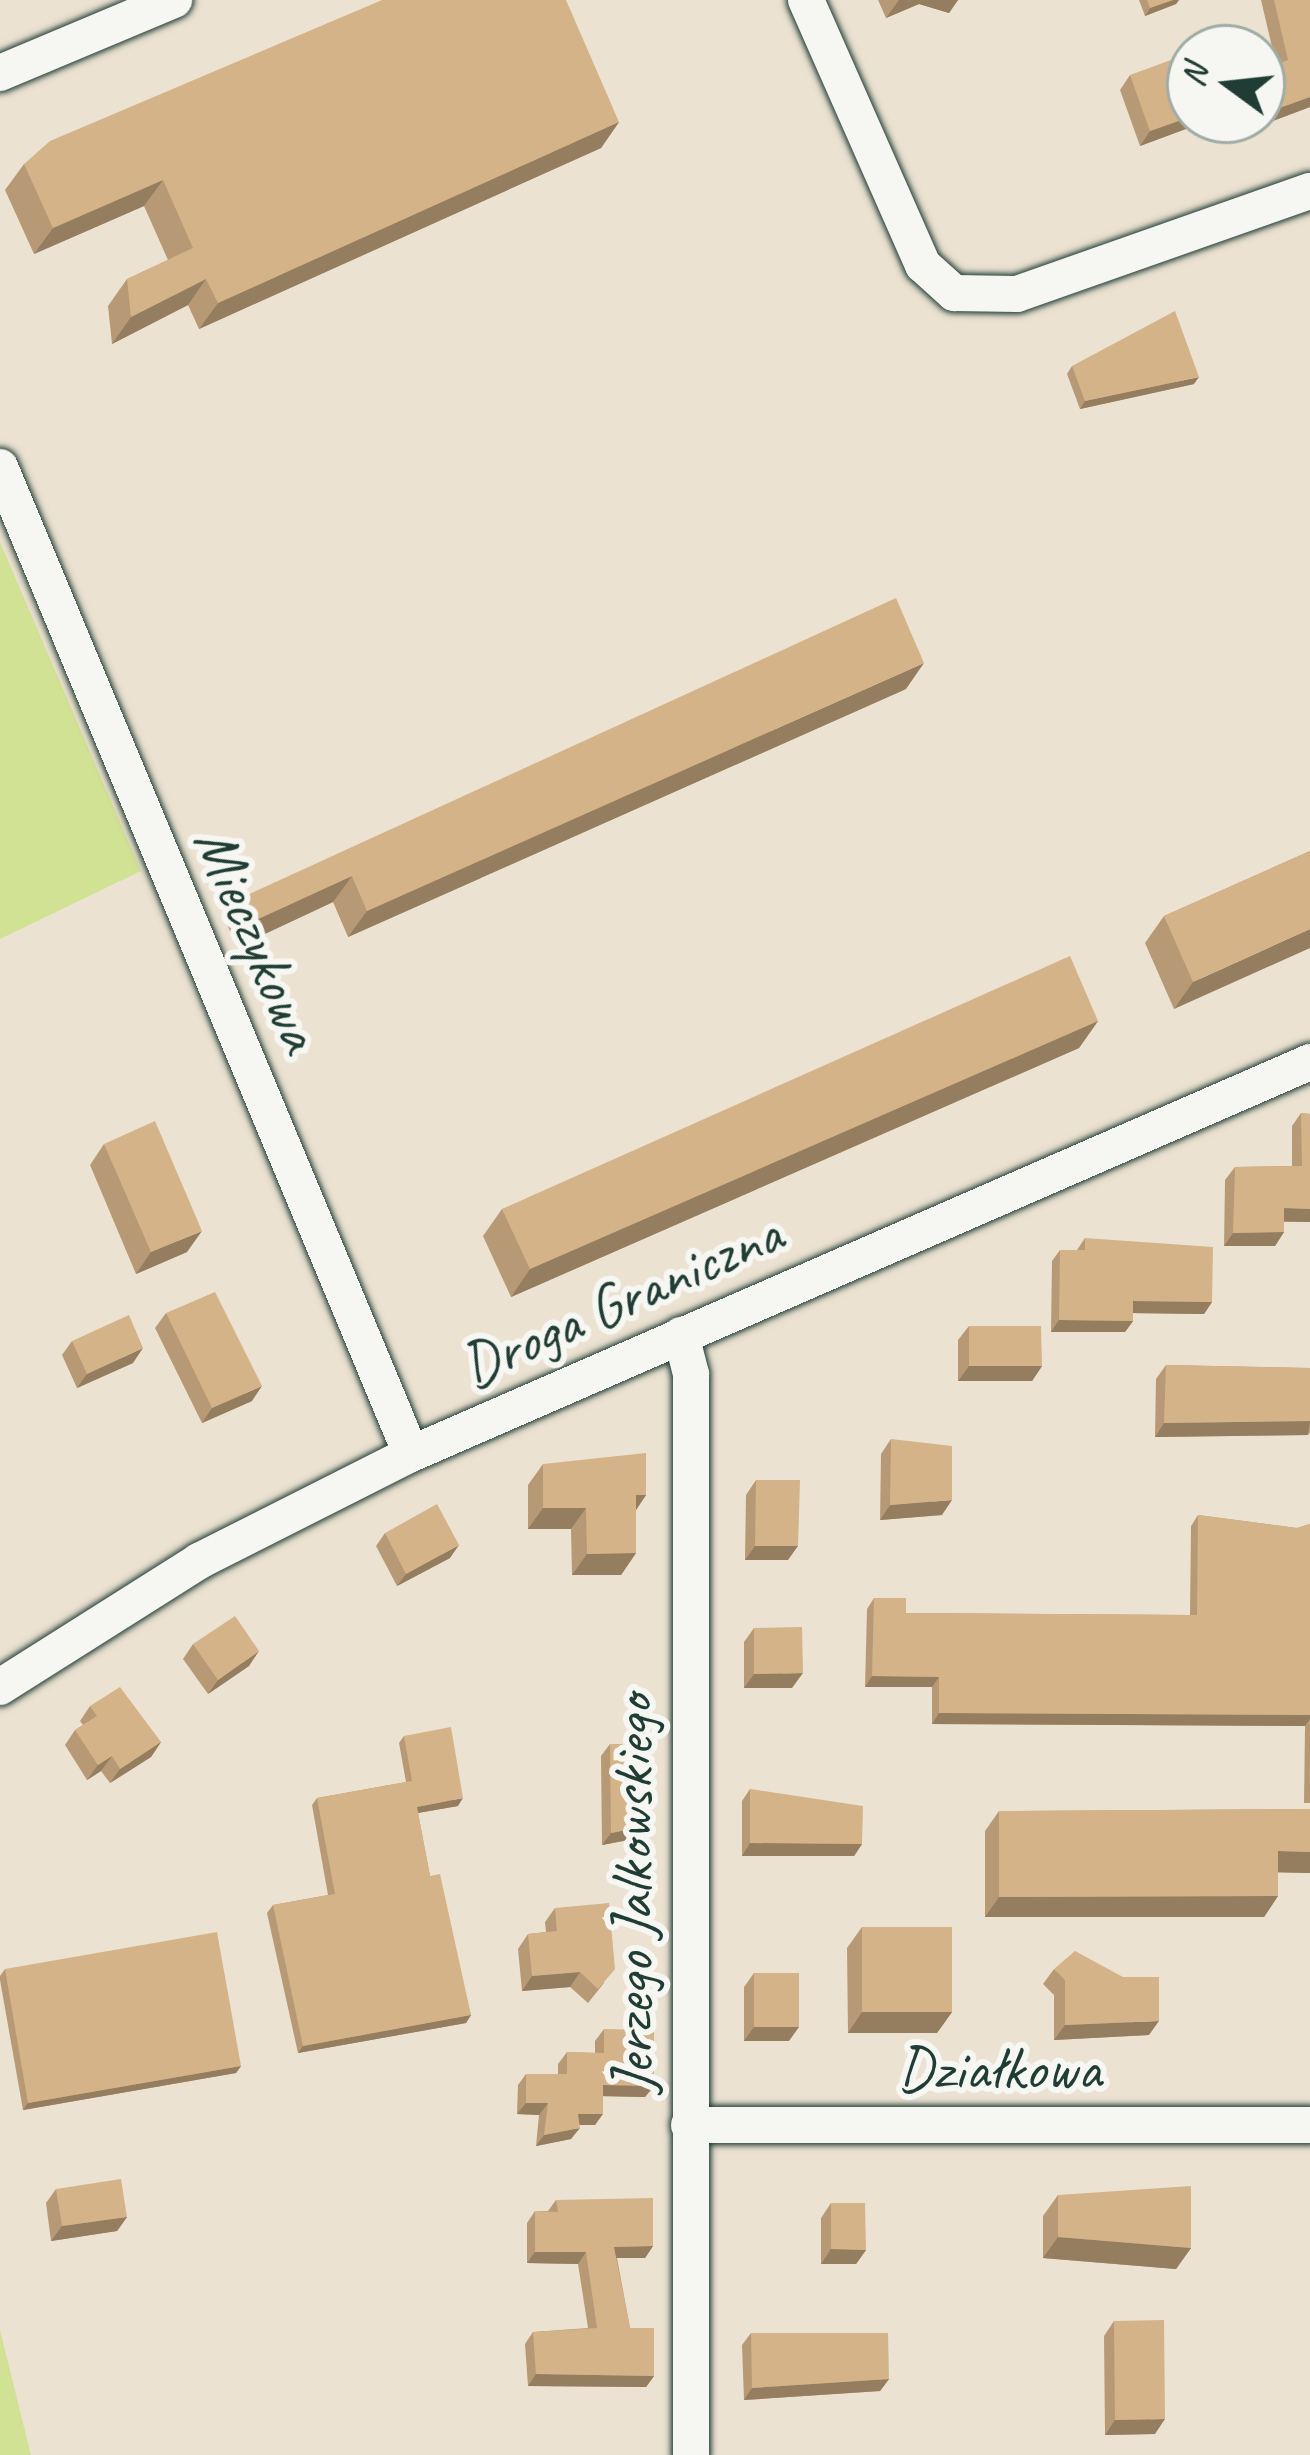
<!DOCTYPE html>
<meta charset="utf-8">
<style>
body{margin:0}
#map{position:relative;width:1310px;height:2455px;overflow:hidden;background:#ece2d2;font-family:Caveat,sans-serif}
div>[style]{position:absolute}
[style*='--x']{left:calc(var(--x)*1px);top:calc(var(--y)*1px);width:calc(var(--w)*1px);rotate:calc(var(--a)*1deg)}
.green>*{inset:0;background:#d2e295}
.roads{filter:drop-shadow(0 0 3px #1f3d34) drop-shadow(0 0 3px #1f3d34)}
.minor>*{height:36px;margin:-18px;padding:0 18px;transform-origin:18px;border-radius:18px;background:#f6f6f2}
.wall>*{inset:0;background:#b79a75}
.shaded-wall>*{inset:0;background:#957d5f}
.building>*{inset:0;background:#d5b388}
span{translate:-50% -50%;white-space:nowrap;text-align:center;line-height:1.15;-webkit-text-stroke:12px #f6f6f2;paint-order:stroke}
.street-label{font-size:60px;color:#1f3d34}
.north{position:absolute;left:1166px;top:24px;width:120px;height:120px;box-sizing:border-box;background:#f6f6f2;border:3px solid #a0aca6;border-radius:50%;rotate:285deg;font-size:33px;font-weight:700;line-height:48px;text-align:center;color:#1f3d34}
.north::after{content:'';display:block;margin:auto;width:42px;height:54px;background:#1f3d34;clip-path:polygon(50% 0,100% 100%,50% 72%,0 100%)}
</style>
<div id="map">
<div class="green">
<i style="clip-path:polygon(0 542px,141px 871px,0 939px)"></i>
<i style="clip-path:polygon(0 2330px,31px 2455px,0 2455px)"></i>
</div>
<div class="roads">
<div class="minor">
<i style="--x:806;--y:0;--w:290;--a:66.2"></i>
<i style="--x:923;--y:265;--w:42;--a:42.1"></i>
<i style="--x:954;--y:293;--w:63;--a:0.9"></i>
<i style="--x:1017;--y:294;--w:311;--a:-19.4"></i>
<i style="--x:0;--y:73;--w:189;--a:-22.8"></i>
<i style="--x:0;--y:467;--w:1069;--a:67.39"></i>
<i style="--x:681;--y:1335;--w:40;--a:75.6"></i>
<i style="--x:691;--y:1374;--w:1081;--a:90"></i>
<i style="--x:0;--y:1687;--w:236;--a:-32.3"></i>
<i style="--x:199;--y:1561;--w:237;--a:-26.8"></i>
<i style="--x:411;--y:1454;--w:981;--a:-23.56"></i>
<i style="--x:689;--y:2125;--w:621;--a:0"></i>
</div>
</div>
<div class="wall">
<i style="clip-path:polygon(878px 0,958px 0,949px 13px,919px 4px,886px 18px)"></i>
<i style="clip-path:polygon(1139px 0,1179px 0,1176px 4px,1145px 16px)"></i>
<i style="clip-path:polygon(1261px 0,1310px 0,1310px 107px,1262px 125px,1260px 120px,1262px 120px,1262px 70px,1276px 64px)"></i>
<i style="clip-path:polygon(1130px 75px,1190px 120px,1210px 120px,1140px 146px,1120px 90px)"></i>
<i style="clip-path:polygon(619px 122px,601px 148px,199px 329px,188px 305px,112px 344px,108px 306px,127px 279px,168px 260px,144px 206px,34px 254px,5px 190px,24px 164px)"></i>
<i style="clip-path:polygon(1072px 366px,1194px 384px,1080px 409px,1067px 374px)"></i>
<i style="clip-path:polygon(906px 689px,348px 937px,333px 902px,237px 947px,226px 922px,245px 896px)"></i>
<i style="clip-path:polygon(1310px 851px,1174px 1009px,1145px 943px,1164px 916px)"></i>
<i style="clip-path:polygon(1098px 1021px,1079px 1048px,511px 1297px,483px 1236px,502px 1209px)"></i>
<i style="clip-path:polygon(1301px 1113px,1310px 1114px,1310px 1222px,1284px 1222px,1284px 1232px,1275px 1246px,1224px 1246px,1225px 1180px,1235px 1167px,1292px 1166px,1292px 1126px)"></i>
<i style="clip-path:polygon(104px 1144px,187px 1252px,136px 1274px,90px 1165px)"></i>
<i style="clip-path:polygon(1085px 1238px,1212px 1302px,1204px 1314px,1133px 1313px,1133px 1321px,1125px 1332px,1051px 1332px,1052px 1261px,1060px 1250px,1077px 1250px)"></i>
<i style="clip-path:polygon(166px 1313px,252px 1401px,202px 1423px,155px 1328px)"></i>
<i style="clip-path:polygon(969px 1326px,1042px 1366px,1032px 1381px,958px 1381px,958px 1340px)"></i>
<i style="clip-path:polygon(72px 1341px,133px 1363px,77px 1388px,62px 1355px)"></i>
<i style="clip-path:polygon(1166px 1365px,1310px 1368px,1310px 1432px,1308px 1435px,1155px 1437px,1156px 1379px)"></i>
<i style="clip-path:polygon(891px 1439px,942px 1515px,880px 1520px,881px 1454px)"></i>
<i style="clip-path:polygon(543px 1464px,646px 1495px,636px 1510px,636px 1553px,621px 1575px,572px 1575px,571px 1529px,528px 1529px,528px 1485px)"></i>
<i style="clip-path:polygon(756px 1480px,788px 1560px,745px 1560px,746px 1495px)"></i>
<i style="clip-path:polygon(1198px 1515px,1297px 1528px,1310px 1524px,1310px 1803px,1304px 1803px,1305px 1726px,932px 1724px,932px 1687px,865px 1687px,867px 1609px,874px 1598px,906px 1613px,1190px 1615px,1191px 1526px)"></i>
<i style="clip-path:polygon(385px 1533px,450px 1558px,397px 1586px,376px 1546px)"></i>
<i style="clip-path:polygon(754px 1628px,792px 1688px,744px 1688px,744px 1642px)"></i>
<i style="clip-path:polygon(193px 1644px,249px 1666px,208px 1694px,183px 1659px)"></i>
<i style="clip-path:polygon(90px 1706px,161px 1742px,151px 1757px,110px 1783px,101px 1771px,87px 1780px,65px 1745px,75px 1730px,83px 1725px,80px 1721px)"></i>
<i style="clip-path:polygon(404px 1736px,458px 1806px,418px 1813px,430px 1876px,471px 2015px,466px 2023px,298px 2053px,267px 1913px,273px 1905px,328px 1895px,312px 1805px,317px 1798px,406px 1782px,399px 1743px)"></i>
<i style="clip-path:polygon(610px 1744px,644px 1837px,602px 1845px,601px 1756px)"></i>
<i style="clip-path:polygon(750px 1789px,862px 1844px,854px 1856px,742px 1856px,742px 1801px)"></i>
<i style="clip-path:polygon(1310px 1809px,1310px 1873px,1278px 1872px,1278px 1896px,1264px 1917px,985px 1917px,985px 1831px,999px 1811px)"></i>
<i style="clip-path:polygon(555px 1908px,604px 1983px,588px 2003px,570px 1987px,522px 1991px,518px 1949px,528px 1934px,546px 1932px,545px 1922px)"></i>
<i style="clip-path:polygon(862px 1927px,952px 2012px,937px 2033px,848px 2033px,847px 1948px)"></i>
<i style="clip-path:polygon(5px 1969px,241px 2066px,236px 2073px,23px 2110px,0 1980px,0 1976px)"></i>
<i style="clip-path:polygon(1054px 1969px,1149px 2035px,1054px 2040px,1054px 1995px,1043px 1984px)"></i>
<i style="clip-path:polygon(754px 1973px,789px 2041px,744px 2041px,744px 1987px)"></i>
<i style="clip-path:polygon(604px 2029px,654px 2086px,645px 2097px,603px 2096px,595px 2125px,579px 2125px,571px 2139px,536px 2146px,539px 2115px,517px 2114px,518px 2085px,526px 2074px,558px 2074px,558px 2064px,567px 2052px,595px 2053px,595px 2041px)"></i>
<i style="clip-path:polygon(56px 2189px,127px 2217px,117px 2231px,51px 2241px,46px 2203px)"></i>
<i style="clip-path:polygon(1058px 2195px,1191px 2248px,1176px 2269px,1043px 2258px,1043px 2216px)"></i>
<i style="clip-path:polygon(556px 2200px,653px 2246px,645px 2258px,617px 2258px,630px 2328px,654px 2376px,646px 2387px,528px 2386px,525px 2344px,533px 2332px,588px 2328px,578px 2264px,527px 2263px,527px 2223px,535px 2211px,548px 2211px)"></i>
<i style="clip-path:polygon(831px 2203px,866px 2250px,856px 2264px,821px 2264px,821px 2218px)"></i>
<i style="clip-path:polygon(1114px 2321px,1155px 2434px,1105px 2435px,1104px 2336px)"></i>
<i style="clip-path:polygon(751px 2333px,889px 2379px,880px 2391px,744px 2400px,742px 2345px)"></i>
</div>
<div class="shaded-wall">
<i style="clip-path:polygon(899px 0,958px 0,949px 13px,919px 4px,886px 18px)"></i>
<i style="clip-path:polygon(1173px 0,1179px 0,1176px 4px,1145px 16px,1150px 8px)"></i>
<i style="clip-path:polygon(1310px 97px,1310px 107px,1262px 125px,1271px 111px)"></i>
<i style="clip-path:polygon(1190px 117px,1190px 120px,1210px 120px,1140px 146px,1150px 131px)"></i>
<i style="clip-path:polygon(619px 122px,601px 148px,199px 329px,218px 303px)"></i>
<i style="clip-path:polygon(163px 180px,144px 206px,34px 254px,53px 228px)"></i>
<i style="clip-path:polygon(206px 279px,188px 305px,112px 344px,131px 317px)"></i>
<i style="clip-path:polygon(1199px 377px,1194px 384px,1080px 409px,1085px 401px)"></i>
<i style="clip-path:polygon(924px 663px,906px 689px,348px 937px,367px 911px)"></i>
<i style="clip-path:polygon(352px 876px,333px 902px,237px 947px,256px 920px)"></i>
<i style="clip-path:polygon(1310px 929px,1310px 948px,1174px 1009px,1193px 982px)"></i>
<i style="clip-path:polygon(1098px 1021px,1079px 1048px,511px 1297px,530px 1269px)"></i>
<i style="clip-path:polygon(1284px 1208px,1310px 1209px,1310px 1222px,1275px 1221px)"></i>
<i style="clip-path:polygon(202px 1231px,187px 1252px,136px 1274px,151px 1252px)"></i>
<i style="clip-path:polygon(1284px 1232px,1275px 1246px,1224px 1246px,1233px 1233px)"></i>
<i style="clip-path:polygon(1133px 1301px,1212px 1302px,1204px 1314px,1125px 1313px)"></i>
<i style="clip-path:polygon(1059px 1320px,1133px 1321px,1125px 1332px,1051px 1332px)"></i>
<i style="clip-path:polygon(143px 1348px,133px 1363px,77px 1388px,87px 1374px)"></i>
<i style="clip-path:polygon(969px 1366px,1042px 1366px,1032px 1381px,958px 1381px)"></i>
<i style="clip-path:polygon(262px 1386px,252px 1401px,202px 1423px,212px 1408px)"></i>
<i style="clip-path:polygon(1310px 1421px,1308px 1435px,1155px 1437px,1164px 1423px)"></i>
<i style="clip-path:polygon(636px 1495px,646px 1495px,632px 1516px)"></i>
<i style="clip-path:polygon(952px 1500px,942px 1515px,880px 1520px,890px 1505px)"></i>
<i style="clip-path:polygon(543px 1508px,586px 1508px,571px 1529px,528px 1529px)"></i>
<i style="clip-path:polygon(459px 1545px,450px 1558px,397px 1586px,406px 1574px)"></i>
<i style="clip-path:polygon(755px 1546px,798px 1546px,788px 1560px,745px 1560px)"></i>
<i style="clip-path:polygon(636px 1553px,621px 1575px,572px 1575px,587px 1554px)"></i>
<i style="clip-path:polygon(259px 1651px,249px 1666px,208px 1694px,218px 1680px)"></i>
<i style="clip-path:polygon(803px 1673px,792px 1688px,744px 1688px,754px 1674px)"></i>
<i style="clip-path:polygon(872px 1676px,939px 1677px,932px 1687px,865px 1687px)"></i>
<i style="clip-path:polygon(939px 1713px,1310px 1715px,1310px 1719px,1305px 1726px,932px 1724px)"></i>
<i style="clip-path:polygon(161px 1742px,151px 1757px,110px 1783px,120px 1769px)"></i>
<i style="clip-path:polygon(112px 1756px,101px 1771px,87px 1780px,98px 1765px)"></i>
<i style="clip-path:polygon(463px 1798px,458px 1806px,412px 1814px,417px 1807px)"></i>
<i style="clip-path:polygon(652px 1825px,644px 1837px,602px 1845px,611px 1833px)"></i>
<i style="clip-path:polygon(750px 1843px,862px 1844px,854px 1856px,742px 1856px)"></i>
<i style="clip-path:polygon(1278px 1851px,1310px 1852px,1310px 1873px,1264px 1872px)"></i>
<i style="clip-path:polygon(1278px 1896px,1264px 1917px,985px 1917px,999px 1897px)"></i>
<i style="clip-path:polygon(580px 1972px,570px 1987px,522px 1991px,532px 1976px)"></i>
<i style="clip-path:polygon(862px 2012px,952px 2012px,937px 2033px,848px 2033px)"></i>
<i style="clip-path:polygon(471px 2015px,466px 2023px,298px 2053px,303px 2046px)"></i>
<i style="clip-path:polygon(1159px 2021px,1149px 2035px,1054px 2040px,1065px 2025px)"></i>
<i style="clip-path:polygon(754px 2027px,799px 2027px,789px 2041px,744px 2041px)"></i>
<i style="clip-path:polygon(241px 2066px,236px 2073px,23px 2110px,28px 2103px)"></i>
<i style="clip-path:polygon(603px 2085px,654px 2086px,645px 2097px,595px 2096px)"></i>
<i style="clip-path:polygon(526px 2103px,548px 2103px,539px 2115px,517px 2114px)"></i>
<i style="clip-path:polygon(578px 2114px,603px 2114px,595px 2125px,570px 2125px)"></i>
<i style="clip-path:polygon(580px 2128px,571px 2139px,536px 2146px,544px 2135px)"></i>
<i style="clip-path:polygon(127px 2217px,117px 2231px,51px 2241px,62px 2226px)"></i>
<i style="clip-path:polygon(1058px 2237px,1191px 2248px,1176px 2269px,1043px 2258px)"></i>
<i style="clip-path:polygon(653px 2246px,645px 2258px,606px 2258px,614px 2247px)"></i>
<i style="clip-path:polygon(831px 2249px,866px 2250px,856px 2264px,821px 2264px)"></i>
<i style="clip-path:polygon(535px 2252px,586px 2252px,578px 2264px,527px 2263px)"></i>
<i style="clip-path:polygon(536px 2374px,654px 2376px,646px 2387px,528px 2386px)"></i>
<i style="clip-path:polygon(889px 2379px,880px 2391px,744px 2400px,752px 2388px)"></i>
<i style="clip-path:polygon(1165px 2419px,1155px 2434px,1105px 2435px,1115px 2420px)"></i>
</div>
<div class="building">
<i style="clip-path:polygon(382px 0,566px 0,619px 122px,218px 303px,206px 279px,131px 317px,127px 279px,193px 248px,163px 180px,53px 228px,24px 164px,50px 141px)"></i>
<i style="clip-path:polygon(1147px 0,1173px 0,1150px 8px)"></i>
<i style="clip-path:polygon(1274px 0,1310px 0,1310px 97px,1271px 111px,1262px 85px,1262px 70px,1288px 60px)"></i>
<i style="clip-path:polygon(1190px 53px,1190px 117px,1150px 131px,1130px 75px)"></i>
<i style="clip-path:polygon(1175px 311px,1199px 377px,1085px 401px,1072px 366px)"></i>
<i style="clip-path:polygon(896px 598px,924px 663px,367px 911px,352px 876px,256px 920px,245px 896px)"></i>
<i style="clip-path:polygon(1310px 851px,1310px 929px,1193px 982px,1164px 916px)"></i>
<i style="clip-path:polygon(1070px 956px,1098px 1021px,530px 1269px,502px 1209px)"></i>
<i style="clip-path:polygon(1301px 1113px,1310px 1114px,1310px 1209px,1284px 1208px,1284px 1232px,1233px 1233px,1235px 1167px,1302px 1166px)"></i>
<i style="clip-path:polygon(155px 1121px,202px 1231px,151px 1252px,104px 1144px)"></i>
<i style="clip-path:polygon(1085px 1238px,1213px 1247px,1212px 1302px,1133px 1301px,1133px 1321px,1059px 1320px,1060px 1250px,1085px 1250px)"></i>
<i style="clip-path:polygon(215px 1292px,262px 1386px,212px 1408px,166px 1313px)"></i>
<i style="clip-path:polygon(129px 1315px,143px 1348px,87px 1374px,72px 1341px)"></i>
<i style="clip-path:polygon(969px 1326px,1041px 1326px,1042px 1366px,969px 1366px)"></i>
<i style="clip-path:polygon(1166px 1365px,1310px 1368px,1310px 1421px,1164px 1423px)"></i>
<i style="clip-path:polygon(891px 1439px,952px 1446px,952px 1500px,890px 1505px)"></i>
<i style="clip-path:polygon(646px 1453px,646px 1495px,636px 1495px,636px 1553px,587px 1554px,586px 1508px,543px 1508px,543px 1464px)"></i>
<i style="clip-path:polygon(756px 1480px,800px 1480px,798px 1546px,755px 1546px)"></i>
<i style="clip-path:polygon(437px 1504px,459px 1545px,406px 1574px,385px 1533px)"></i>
<i style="clip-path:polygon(1198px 1515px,1297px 1528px,1310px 1524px,1310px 1715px,939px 1713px,939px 1677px,872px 1676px,874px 1598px,906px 1598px,906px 1613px,1197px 1615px)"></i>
<i style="clip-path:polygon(235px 1616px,259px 1651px,218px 1680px,193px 1644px)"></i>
<i style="clip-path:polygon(802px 1627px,803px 1673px,754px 1674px,754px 1628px)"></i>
<i style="clip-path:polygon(120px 1687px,161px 1742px,120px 1769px,112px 1756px,98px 1765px,75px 1730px,97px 1716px,90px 1706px)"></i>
<i style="clip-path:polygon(451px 1727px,463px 1798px,417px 1807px,430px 1876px,440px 1874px,471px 2015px,303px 2046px,273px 1905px,335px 1894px,317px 1798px,412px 1781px,404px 1736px)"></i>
<i style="clip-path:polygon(610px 1744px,652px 1744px,652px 1825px,611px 1833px)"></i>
<i style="clip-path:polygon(750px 1789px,863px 1806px,862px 1844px,750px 1843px)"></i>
<i style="clip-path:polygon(1310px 1809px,1310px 1852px,1278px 1851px,1278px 1896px,999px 1897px,999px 1811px)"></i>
<i style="clip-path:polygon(609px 1903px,615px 1969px,598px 1989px,580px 1972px,532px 1976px,528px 1934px,557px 1931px,555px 1908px)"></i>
<i style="clip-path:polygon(862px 1927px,952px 1927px,952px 2012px,862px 2012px)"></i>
<i style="clip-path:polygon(217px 1932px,241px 2066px,28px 2103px,5px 1969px)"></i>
<i style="clip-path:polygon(1075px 1951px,1123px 1977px,1159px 1977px,1159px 2021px,1065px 2025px,1065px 1980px,1054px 1969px)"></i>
<i style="clip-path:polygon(754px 1973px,799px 1973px,799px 2027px,754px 2027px)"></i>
<i style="clip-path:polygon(604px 2029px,654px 2030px,654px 2086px,603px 2085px,603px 2114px,578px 2114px,580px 2128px,544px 2135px,548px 2103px,526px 2103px,526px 2074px,567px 2074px,567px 2052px,604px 2053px)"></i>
<i style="clip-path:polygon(121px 2179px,127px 2217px,62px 2226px,56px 2189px)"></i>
<i style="clip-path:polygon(1191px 2186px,1191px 2248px,1058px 2237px,1058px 2195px)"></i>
<i style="clip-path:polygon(653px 2198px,653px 2246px,614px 2247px,630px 2328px,654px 2328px,654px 2376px,536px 2374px,533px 2332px,597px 2328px,586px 2252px,535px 2252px,535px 2211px,558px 2212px,556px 2200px)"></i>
<i style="clip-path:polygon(831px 2203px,865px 2203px,866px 2250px,831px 2249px)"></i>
<i style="clip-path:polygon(1164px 2320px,1165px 2419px,1115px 2420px,1114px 2321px)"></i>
<i style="clip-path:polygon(751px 2333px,888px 2333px,889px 2379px,752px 2388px)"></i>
</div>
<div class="street-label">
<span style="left:258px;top:939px;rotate:67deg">Mieczykowa</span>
<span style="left:621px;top:1300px;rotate:-24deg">Droga Graniczna</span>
<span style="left:632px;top:1894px;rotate:-90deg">Jerzego Jalkowskiego</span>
<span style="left:999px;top:2068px">Działkowa</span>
</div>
<div class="north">N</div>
</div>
